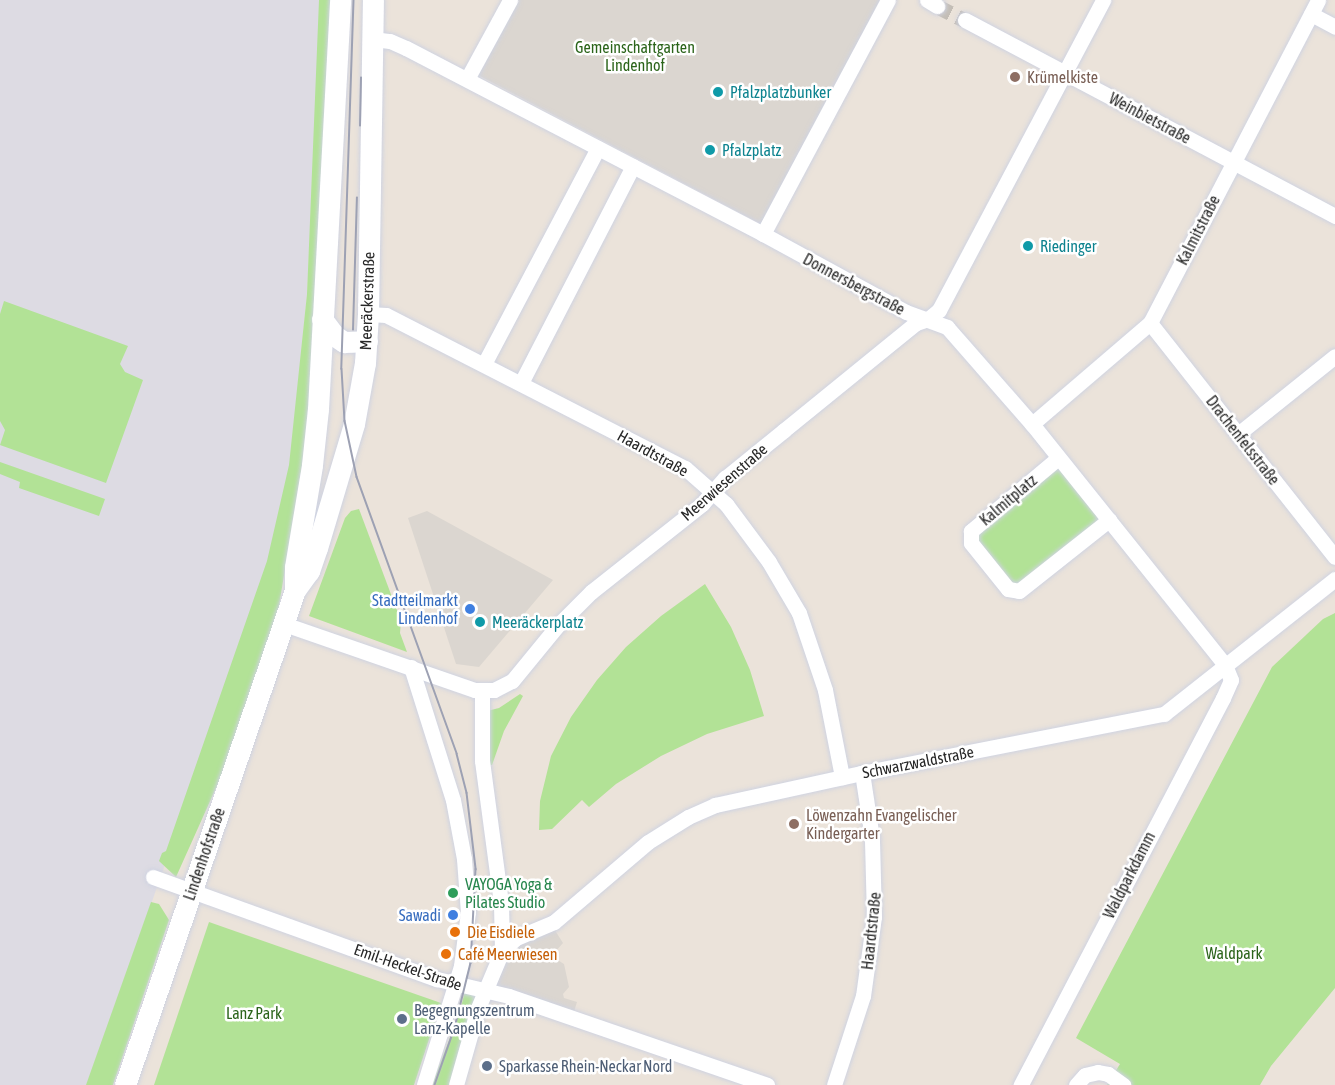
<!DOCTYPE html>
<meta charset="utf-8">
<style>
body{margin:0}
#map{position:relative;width:1335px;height:1085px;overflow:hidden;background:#ebe3da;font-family:"Asap Condensed",sans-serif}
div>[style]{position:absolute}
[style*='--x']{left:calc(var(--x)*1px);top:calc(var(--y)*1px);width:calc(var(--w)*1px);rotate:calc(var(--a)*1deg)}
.industrial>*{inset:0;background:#dddbe3}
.green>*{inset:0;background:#b2e296}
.plaza>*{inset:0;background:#dbd6d0}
.street-tunnel>*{height:15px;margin-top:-7.5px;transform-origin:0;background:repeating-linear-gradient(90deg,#c4beb6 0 15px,transparent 0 23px)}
.roads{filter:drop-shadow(0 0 2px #cfd3e1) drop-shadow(0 0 2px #cfd3e1)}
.street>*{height:15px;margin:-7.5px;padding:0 7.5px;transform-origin:7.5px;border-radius:7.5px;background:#fff}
.secondary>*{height:21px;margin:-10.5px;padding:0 10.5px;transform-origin:10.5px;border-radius:10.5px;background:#fff}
.tram>*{height:1.5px;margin:-0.75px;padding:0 0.75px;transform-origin:0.75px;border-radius:0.75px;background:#9da1b3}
.dots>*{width:16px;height:16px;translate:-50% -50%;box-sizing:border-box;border:3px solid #fff;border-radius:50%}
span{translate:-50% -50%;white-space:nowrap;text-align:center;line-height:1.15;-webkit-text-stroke:5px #fff;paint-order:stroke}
.park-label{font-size:16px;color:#2b641a}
.education-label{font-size:16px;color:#785e54}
.left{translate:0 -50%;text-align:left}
.culture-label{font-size:16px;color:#0d838f}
.street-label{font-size:16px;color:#282828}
.shop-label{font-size:16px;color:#366cbe}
.right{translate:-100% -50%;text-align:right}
.leisure-label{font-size:16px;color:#27864d}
.food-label{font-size:16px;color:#c56008}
.service-label{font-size:16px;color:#4e5e75}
</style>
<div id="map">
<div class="industrial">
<i style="clip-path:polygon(0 0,321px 0,307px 294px,290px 465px,270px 563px,88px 1085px,0 1085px)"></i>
</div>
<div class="green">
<i style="clip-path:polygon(319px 0,335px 0,317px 332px,303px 460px,277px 618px,234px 748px,176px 877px,159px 861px,162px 853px,166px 851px,267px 561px,289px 465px,307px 294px)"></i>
<i style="clip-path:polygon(4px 301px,128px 346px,120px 364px,125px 372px,143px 380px,106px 483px,0 445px,5px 430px,0 421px,0 314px)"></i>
<i style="clip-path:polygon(1058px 458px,1109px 520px,1019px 591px,971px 531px)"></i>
<i style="clip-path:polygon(0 462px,105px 499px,99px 516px,19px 488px,20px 482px,0 474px)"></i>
<i style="clip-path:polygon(359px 509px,401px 621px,400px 633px,407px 652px,309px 616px,345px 518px,351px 511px)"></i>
<i style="clip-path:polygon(705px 584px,731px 627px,750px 670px,764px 716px,707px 734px,661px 756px,616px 784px,589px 807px,582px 800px,552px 829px,539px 830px,540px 801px,551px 756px,571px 717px,597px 680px,626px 647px,661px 616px)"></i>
<i style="clip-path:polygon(1335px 613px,1335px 988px,1271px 1066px,1260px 1085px,1107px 1085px,1120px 1064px,1076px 1038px,1272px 667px,1323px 619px)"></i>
<i style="clip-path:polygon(520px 694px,523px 696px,504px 731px,492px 765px,490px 765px,485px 741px,487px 711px,499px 708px)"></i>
<i style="clip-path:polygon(151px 902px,159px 904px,169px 920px,113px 1085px,86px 1085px)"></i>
<i style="clip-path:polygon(209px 922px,441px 1003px,414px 1085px,154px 1085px)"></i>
<i style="clip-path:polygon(466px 987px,487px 990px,456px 1085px,432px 1085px,460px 1011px)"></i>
</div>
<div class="plaza">
<i style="clip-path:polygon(518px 0,880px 0,761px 224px,478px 75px)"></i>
<i style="clip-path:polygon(427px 511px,553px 580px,479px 667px,456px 664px,408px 518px)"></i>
<i style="clip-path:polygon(551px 924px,563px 943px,555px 952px,556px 959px,564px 964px,569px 987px,563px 994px,564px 998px,577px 1002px,572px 1018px,487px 990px,502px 951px)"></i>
</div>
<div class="street-tunnel">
<i style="--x:937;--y:6;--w:31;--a:27"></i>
</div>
<div class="roads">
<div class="street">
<i style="--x:927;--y:0;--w:12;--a:31"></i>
<i style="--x:1311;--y:14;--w:27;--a:28"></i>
<i style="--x:965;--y:20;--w:419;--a:27.9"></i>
<i style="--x:373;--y:39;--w:17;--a:7"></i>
<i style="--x:390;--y:41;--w:17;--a:24"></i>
<i style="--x:406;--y:48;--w:403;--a:27.5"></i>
<i style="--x:763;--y:234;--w:163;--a:28.6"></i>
<i style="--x:906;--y:312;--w:44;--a:20.1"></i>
<i style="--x:947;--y:327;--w:129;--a:48.8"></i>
<i style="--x:1032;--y:424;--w:309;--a:51.3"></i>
<i style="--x:1225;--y:665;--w:16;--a:68"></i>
<i style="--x:1231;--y:680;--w:20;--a:114"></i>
<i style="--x:1223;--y:698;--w:437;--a:117.6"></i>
<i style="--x:467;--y:79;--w:90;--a:-61.4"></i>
<i style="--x:763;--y:234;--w:265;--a:-61.9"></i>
<i style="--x:368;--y:314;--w:18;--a:3"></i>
<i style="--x:386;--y:315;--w:336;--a:27.1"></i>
<i style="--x:685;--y:468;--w:55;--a:41.3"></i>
<i style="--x:726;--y:504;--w:72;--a:53.4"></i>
<i style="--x:769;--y:562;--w:59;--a:59.5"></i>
<i style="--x:799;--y:613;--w:81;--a:71.3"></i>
<i style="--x:825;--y:690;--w:89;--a:78.9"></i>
<i style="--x:1150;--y:323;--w:298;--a:51.7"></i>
<i style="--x:484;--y:364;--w:244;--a:-62.2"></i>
<i style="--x:521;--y:383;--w:244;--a:-62.7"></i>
<i style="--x:1032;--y:424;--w:155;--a:-40.6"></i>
<i style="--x:1150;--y:323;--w:364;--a:-62.5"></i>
<i style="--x:1238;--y:434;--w:124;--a:-38.8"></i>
<i style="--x:1058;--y:458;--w:114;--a:140"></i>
<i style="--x:971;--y:531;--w:12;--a:90"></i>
<i style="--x:971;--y:543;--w:59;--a:51.2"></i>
<i style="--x:1008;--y:589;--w:11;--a:10"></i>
<i style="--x:1019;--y:591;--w:115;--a:-38.3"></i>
<i style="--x:284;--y:624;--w:202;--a:19.1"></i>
<i style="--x:475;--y:690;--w:19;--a:0"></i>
<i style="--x:494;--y:690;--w:20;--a:-27"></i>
<i style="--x:512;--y:681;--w:72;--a:-50.6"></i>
<i style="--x:558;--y:625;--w:47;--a:-45"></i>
<i style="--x:591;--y:592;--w:142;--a:-38.4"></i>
<i style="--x:702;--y:504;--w:35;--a:-49"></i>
<i style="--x:725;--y:478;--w:75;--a:-39"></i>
<i style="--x:783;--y:431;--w:171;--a:-39.1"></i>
<i style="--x:916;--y:323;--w:13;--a:-18"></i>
<i style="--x:928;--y:319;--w:14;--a:-39"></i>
<i style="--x:939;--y:310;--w:351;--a:-62.1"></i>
<i style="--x:411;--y:667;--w:139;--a:72.5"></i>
<i style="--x:453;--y:800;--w:60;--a:79.4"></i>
<i style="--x:464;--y:859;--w:53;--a:85.7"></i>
<i style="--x:468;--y:912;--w:54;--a:97.4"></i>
<i style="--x:461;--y:966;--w:125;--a:107.3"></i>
<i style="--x:153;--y:877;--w:302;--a:19.8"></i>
<i style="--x:437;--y:979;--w:74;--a:13.3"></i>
<i style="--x:509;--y:996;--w:273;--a:19"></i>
<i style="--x:502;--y:951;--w:19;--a:-43"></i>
<i style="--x:516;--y:938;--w:41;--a:-22.8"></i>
<i style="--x:554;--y:922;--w:123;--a:-40.4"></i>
<i style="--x:648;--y:842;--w:47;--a:-32"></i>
<i style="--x:688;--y:817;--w:30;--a:-24"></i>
<i style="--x:715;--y:805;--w:150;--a:-12.3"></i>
<i style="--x:862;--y:773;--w:308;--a:-11.1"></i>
<i style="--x:1164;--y:714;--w:218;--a:-38.3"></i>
<i style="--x:456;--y:1085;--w:80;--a:-74.1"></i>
<i style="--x:478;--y:1008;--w:62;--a:-67.2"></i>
<i style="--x:502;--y:951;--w:48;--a:-91.2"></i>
<i style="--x:501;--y:903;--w:143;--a:-97.6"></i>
<i style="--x:482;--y:761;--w:70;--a:-90"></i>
<i style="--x:834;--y:1085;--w:94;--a:-72"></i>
<i style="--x:863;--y:996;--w:80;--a:-82.1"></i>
<i style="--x:874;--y:917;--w:79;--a:-91.5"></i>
<i style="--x:872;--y:838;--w:66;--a:-98.7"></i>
<i style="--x:1076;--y:1085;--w:13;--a:-48"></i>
<i style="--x:1085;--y:1075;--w:13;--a:-13"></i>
<i style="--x:1098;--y:1072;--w:10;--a:11"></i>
<i style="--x:1108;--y:1074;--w:19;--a:36"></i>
</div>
<div class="secondary">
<i style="--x:322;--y:319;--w:21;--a:53"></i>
<i style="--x:335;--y:336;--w:11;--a:34"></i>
<i style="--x:344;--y:342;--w:23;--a:-2"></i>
<i style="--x:295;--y:590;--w:23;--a:-90"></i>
<i style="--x:295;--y:567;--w:103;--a:-80.5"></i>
<i style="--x:312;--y:465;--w:56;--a:-83.9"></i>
<i style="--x:318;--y:409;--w:410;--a:-86.9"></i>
<i style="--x:125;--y:1085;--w:523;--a:-71.05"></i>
<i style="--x:295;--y:590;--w:24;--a:-54"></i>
<i style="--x:309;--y:571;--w:24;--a:-71"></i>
<i style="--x:317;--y:548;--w:129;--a:-73.4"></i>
<i style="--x:354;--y:424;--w:62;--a:-79.8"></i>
<i style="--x:365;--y:363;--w:49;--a:-86.5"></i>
<i style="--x:368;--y:314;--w:314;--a:-89.1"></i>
</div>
</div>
<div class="tram">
<i style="--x:354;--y:0;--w:369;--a:91.9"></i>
<i style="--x:342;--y:369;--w:52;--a:86.7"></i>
<i style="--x:345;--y:421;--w:57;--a:77.9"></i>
<i style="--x:357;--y:477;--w:294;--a:70.1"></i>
<i style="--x:457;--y:754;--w:40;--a:75.6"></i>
<i style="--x:467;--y:793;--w:77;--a:83.2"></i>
<i style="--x:476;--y:869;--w:94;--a:93"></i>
<i style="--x:471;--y:963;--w:67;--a:103.8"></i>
<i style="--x:455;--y:1028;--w:60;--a:109.3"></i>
<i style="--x:360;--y:126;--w:48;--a:-88.8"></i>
<i style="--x:353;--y:330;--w:132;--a:-88.3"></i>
</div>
<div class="dots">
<i style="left:1015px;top:77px;background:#8d6e63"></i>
<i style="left:718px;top:92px;background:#0f9aa8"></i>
<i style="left:710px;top:150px;background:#0f9aa8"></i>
<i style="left:1028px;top:246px;background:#0f9aa8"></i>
<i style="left:470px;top:609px;background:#3f7fe0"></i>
<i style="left:480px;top:622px;background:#0f9aa8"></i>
<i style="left:794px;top:824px;background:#8d6e63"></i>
<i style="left:453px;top:893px;background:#2e9e5b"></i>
<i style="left:453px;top:915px;background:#3f7fe0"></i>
<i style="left:455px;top:932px;background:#e8710a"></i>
<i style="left:446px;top:954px;background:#e8710a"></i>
<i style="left:402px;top:1019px;background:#5c6f8a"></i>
<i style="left:487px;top:1066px;background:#5c6f8a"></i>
</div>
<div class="park-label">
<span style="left:635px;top:56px">Gemeinschaftgarten<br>Lindenhof</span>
<span style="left:1234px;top:953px">Waldpark</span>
<span style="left:254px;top:1013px">Lanz Park</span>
</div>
<div class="education-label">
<span class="left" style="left:1027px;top:77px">Krümelkiste</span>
<span class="left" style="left:806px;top:824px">Löwenzahn Evangelischer<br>Kindergarter</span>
</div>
<div class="culture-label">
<span class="left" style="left:730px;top:92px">Pfalzplatzbunker</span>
<span class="left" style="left:722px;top:150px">Pfalzplatz</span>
<span class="left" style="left:1040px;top:246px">Riedinger</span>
<span class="left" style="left:492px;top:622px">Meeräckerplatz</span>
</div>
<div class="street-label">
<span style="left:1150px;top:118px;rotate:28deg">Weinbietstraße</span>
<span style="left:1198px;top:230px;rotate:-63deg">Kalmitstraße</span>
<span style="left:854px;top:284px;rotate:28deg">Donnersbergstraße</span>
<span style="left:367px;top:301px;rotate:-88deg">Meeräckerstraße</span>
<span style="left:1243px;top:440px;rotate:52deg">Drachenfelsstraße</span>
<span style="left:653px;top:453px;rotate:29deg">Haardtstraße</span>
<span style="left:724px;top:482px;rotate:-41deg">Meerwiesenstraße</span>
<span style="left:1008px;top:500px;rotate:-40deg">Kalmitplatz</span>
<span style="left:918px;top:762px;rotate:-11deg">Schwarzwaldstraße</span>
<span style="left:204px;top:854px;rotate:-71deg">Lindenhofstraße</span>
<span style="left:1129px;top:875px;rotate:-63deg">Waldparkdamm</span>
<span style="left:871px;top:931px;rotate:-84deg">Haardtstraße</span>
<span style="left:408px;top:967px;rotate:19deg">Emil-Heckel-Straße</span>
</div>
<div class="shop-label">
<span class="right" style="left:458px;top:609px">Stadtteilmarkt<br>Lindenhof</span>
<span class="right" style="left:441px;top:915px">Sawadi</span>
</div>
<div class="leisure-label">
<span class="left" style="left:465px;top:893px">VAYOGA Yoga &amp;<br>Pilates Studio</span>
</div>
<div class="food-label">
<span class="left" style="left:467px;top:932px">Die Eisdiele</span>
<span class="left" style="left:458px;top:954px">Café Meerwiesen</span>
</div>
<div class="service-label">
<span class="left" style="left:414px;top:1019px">Begegnungszentrum<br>Lanz-Kapelle</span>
<span class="left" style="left:499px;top:1066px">Sparkasse Rhein-Neckar Nord</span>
</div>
</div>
